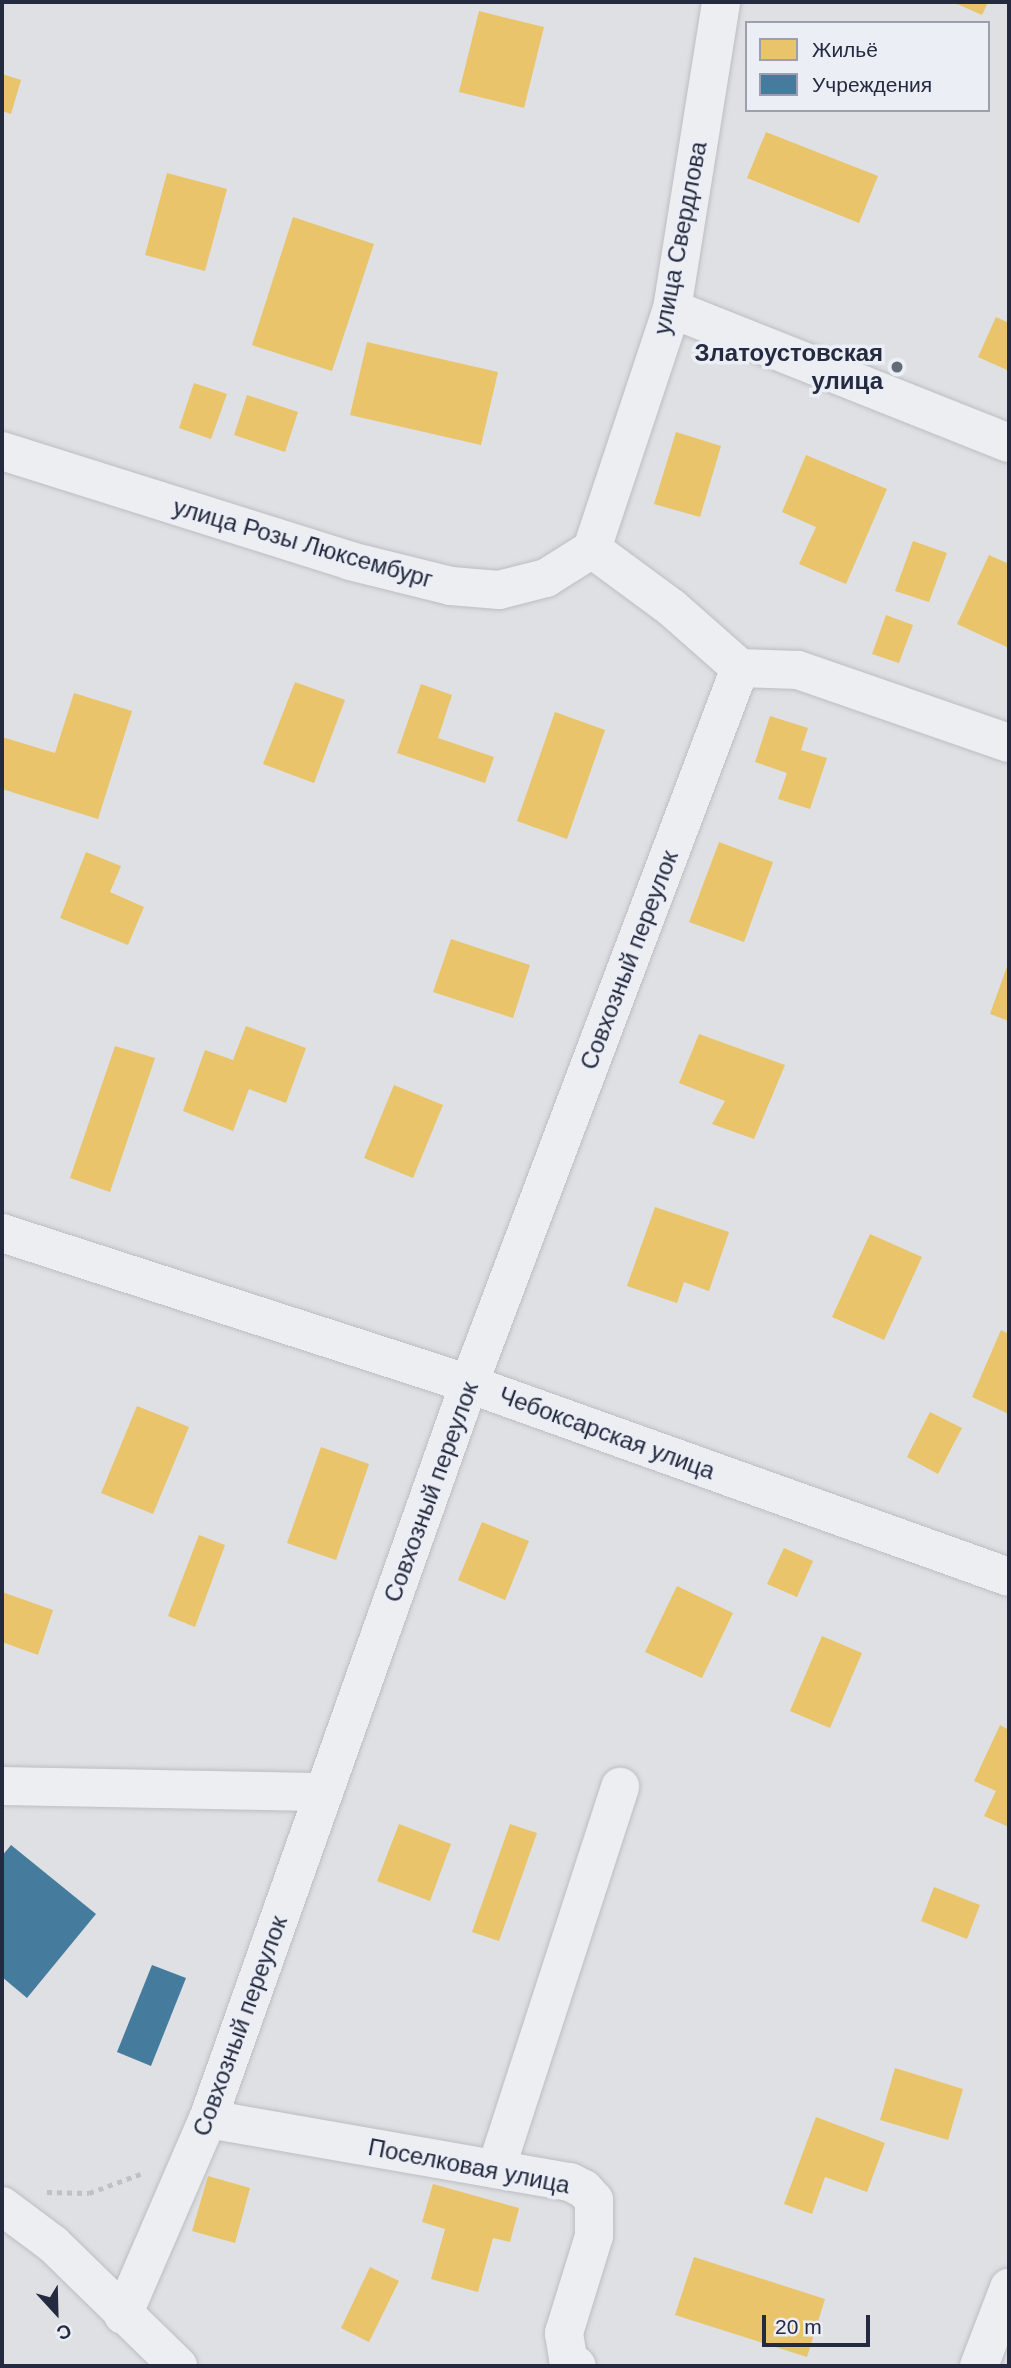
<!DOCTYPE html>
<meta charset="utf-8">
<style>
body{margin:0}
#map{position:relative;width:1011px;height:2368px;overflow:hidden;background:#dee0e4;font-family:Arial,sans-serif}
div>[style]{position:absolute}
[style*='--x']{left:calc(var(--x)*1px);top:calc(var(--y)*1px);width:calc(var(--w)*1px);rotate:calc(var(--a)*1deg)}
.homes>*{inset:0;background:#e9c46a}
.public>*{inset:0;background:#457b9d}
.path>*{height:4.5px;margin-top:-2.25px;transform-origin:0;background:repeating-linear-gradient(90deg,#c0c1c7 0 5px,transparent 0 10px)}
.roads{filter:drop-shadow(0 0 2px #bbbdc2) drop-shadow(0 0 2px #bbbdc2)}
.minor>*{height:38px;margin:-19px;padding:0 19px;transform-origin:19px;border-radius:19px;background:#edeef1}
.dots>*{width:19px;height:19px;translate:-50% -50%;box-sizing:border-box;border:4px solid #ebeef5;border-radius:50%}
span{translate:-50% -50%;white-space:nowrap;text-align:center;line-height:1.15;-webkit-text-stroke:7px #ebeef5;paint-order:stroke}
.street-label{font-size:24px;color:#242a3f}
.poi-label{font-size:24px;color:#242a3f;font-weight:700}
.right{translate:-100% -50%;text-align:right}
.frame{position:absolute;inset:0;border:4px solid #242a3f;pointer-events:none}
.legend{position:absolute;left:745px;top:21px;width:245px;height:91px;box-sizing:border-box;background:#ebeef5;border:2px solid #9ba0ac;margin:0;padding:9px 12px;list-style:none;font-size:21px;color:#242a3f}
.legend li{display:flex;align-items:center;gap:14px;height:35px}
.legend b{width:35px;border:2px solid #9ba0ac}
.north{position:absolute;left:21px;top:2277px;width:70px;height:70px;-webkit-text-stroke:5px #ebeef5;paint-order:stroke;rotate:158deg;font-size:19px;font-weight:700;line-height:28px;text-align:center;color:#242a3f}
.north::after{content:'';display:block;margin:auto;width:24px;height:32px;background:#242a3f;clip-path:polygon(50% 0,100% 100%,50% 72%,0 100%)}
.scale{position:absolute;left:762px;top:2315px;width:108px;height:32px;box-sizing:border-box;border:4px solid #242a3f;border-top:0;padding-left:9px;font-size:21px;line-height:24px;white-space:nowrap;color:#242a3f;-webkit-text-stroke:5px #ebeef5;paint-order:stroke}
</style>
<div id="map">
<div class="homes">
<i style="clip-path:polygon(953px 2px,988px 2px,982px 15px)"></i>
<i style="clip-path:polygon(479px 11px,544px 27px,524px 108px,459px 92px)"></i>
<i style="clip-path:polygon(2px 74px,21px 80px,11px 114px,2px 111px)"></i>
<i style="clip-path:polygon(766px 132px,878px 176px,859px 223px,747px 178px)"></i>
<i style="clip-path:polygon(167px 173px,227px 189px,205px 271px,145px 255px)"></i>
<i style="clip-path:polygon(293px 217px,374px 244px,332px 371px,252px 345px)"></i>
<i style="clip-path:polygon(996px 317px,1009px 323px,1007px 370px,978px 357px)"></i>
<i style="clip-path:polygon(367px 342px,498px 372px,481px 445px,350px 415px)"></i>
<i style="clip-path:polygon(194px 383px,227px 394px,211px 439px,179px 428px)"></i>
<i style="clip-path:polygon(247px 395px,298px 412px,285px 452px,234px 435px)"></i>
<i style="clip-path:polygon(676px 432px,721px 446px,700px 517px,654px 504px)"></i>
<i style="clip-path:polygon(806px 455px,887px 489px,846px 584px,799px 564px,816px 527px,782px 512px)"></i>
<i style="clip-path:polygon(913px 541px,947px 553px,929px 602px,895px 591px)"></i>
<i style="clip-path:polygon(989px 555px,1009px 564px,1009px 648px,957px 624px)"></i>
<i style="clip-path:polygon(886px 615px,913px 625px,899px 663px,872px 654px)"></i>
<i style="clip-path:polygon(295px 682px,345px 700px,314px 783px,263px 764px)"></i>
<i style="clip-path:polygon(421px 684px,452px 695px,438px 738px,494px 757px,485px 783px,397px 753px)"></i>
<i style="clip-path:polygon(74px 693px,132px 711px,98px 819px,2px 789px,2px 737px,55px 753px)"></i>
<i style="clip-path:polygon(555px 712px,605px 730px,567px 839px,517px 821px)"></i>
<i style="clip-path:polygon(770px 716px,808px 728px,801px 750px,827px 758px,810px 809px,778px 799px,787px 773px,755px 762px)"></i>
<i style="clip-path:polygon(719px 842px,773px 862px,744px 942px,689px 922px)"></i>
<i style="clip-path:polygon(86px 852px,121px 866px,110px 892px,144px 907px,128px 945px,60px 918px)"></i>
<i style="clip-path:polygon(451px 939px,530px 965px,513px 1018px,433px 992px)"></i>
<i style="clip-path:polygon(1009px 961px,1009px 1021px,990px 1014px)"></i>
<i style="clip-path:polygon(246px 1026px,306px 1048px,286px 1103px,249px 1089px,233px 1131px,183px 1111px,205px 1050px,233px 1060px)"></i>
<i style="clip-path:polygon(699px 1034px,785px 1065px,754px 1139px,712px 1124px,725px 1101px,679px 1083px)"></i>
<i style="clip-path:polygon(115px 1046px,155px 1058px,110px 1192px,70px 1178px)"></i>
<i style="clip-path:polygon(394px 1085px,443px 1105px,413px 1178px,364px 1158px)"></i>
<i style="clip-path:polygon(655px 1207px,729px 1232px,709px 1291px,684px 1282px,677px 1303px,627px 1286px)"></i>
<i style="clip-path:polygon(870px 1234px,922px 1257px,884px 1340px,832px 1317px)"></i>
<i style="clip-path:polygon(1001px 1330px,1009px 1334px,1009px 1414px,972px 1397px)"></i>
<i style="clip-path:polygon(137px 1406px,189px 1427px,153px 1514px,101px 1493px)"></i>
<i style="clip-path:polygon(930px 1412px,962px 1428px,938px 1474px,907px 1457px)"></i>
<i style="clip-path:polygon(321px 1447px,369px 1464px,336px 1560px,287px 1543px)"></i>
<i style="clip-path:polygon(482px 1522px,529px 1541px,505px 1600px,458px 1580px)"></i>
<i style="clip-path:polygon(199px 1535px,225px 1545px,195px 1627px,168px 1616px)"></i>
<i style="clip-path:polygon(784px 1548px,813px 1561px,797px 1597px,767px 1584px)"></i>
<i style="clip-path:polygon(677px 1586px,733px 1613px,702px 1678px,645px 1652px)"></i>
<i style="clip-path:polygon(2px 1592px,53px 1610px,38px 1655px,2px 1642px)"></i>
<i style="clip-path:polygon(822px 1636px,862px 1653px,830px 1728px,790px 1711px)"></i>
<i style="clip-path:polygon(1000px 1725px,1009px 1730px,1009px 1827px,984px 1816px,996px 1791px,974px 1781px)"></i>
<i style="clip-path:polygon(399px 1824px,451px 1844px,430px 1901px,377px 1881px)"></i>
<i style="clip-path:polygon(510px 1824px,537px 1833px,499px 1941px,472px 1932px)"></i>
<i style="clip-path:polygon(934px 1887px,980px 1905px,967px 1939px,921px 1921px)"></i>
<i style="clip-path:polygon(895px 2068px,963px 2089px,948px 2140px,880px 2120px)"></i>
<i style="clip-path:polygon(816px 2117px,885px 2143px,867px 2192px,825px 2177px,812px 2214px,784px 2204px)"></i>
<i style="clip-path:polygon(208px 2176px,250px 2188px,235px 2243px,192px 2231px)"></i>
<i style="clip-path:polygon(433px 2184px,519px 2208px,510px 2242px,493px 2238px,478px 2292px,431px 2279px,445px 2229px,422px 2222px)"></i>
<i style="clip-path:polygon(694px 2257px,825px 2299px,807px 2357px,675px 2315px)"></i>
<i style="clip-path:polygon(370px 2267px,399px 2281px,369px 2342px,341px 2328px)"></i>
</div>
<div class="public">
<i style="clip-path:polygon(11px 1845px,96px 1914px,27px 1998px,2px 1977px,2px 1856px)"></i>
<i style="clip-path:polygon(152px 1965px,186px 1978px,151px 2066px,117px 2052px)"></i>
</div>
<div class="path">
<i style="--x:47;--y:2192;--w:42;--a:1.4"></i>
<i style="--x:89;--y:2193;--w:58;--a:-20.3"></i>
</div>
<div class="roads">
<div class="minor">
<i style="--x:672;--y:309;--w:363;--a:21.7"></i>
<i style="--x:2;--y:451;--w:365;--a:17.5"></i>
<i style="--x:350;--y:561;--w:104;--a:13.9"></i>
<i style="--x:451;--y:586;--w:48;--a:4.8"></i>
<i style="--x:499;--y:590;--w:49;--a:-14.3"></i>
<i style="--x:546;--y:578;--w:54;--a:-32.2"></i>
<i style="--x:592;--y:549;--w:99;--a:36.4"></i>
<i style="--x:672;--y:608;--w:91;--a:41.4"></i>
<i style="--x:740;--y:668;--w:58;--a:2"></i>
<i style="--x:798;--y:670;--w:223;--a:19.1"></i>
<i style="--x:592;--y:549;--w:253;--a:-71.6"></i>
<i style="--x:672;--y:309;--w:311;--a:-80.9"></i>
<i style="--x:2;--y:1233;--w:491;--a:17.9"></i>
<i style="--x:469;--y:1384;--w:573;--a:19.67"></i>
<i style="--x:2;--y:1786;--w:322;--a:1.1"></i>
<i style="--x:208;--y:2119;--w:367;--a:9.9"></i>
<i style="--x:570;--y:2182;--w:16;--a:27"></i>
<i style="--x:584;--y:2189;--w:15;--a:48"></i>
<i style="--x:594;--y:2200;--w:36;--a:90"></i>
<i style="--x:594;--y:2236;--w:102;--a:107.2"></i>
<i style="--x:564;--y:2333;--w:26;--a:81"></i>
<i style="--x:568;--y:2359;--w:11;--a:38"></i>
<i style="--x:496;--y:2169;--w:402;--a:-72"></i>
<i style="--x:2;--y:2206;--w:64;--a:36.7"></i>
<i style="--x:53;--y:2244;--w:175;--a:44.3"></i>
<i style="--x:123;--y:2315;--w:214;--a:-66.6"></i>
<i style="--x:208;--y:2119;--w:780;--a:-70.45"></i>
<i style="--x:469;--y:1384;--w:766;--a:-69.27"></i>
<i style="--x:979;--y:2366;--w:84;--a:-69"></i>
</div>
</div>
<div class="dots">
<i style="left:897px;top:367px;background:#656a79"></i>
</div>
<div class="street-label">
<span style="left:680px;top:238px;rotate:-79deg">улица Свердлова</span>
<span style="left:303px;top:543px;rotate:16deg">улица Розы Люксембург</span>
<span style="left:629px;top:960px;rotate:-69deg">Совхозный переулок</span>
<span style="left:607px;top:1433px;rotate:20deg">Чебоксарская улица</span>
<span style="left:431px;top:1492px;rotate:-70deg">Совхозный переулок</span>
<span style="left:240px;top:2026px;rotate:-70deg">Совхозный переулок</span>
<span style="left:469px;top:2166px;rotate:11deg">Поселковая улица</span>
</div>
<div class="poi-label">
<span class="right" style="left:883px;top:367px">Златоустовская<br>улица</span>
</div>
<div class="frame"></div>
<ul class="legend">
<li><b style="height:19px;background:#e9c46a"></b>Жильё</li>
<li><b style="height:19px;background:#457b9d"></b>Учреждения</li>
</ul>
<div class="north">С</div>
<div class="scale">20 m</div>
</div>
